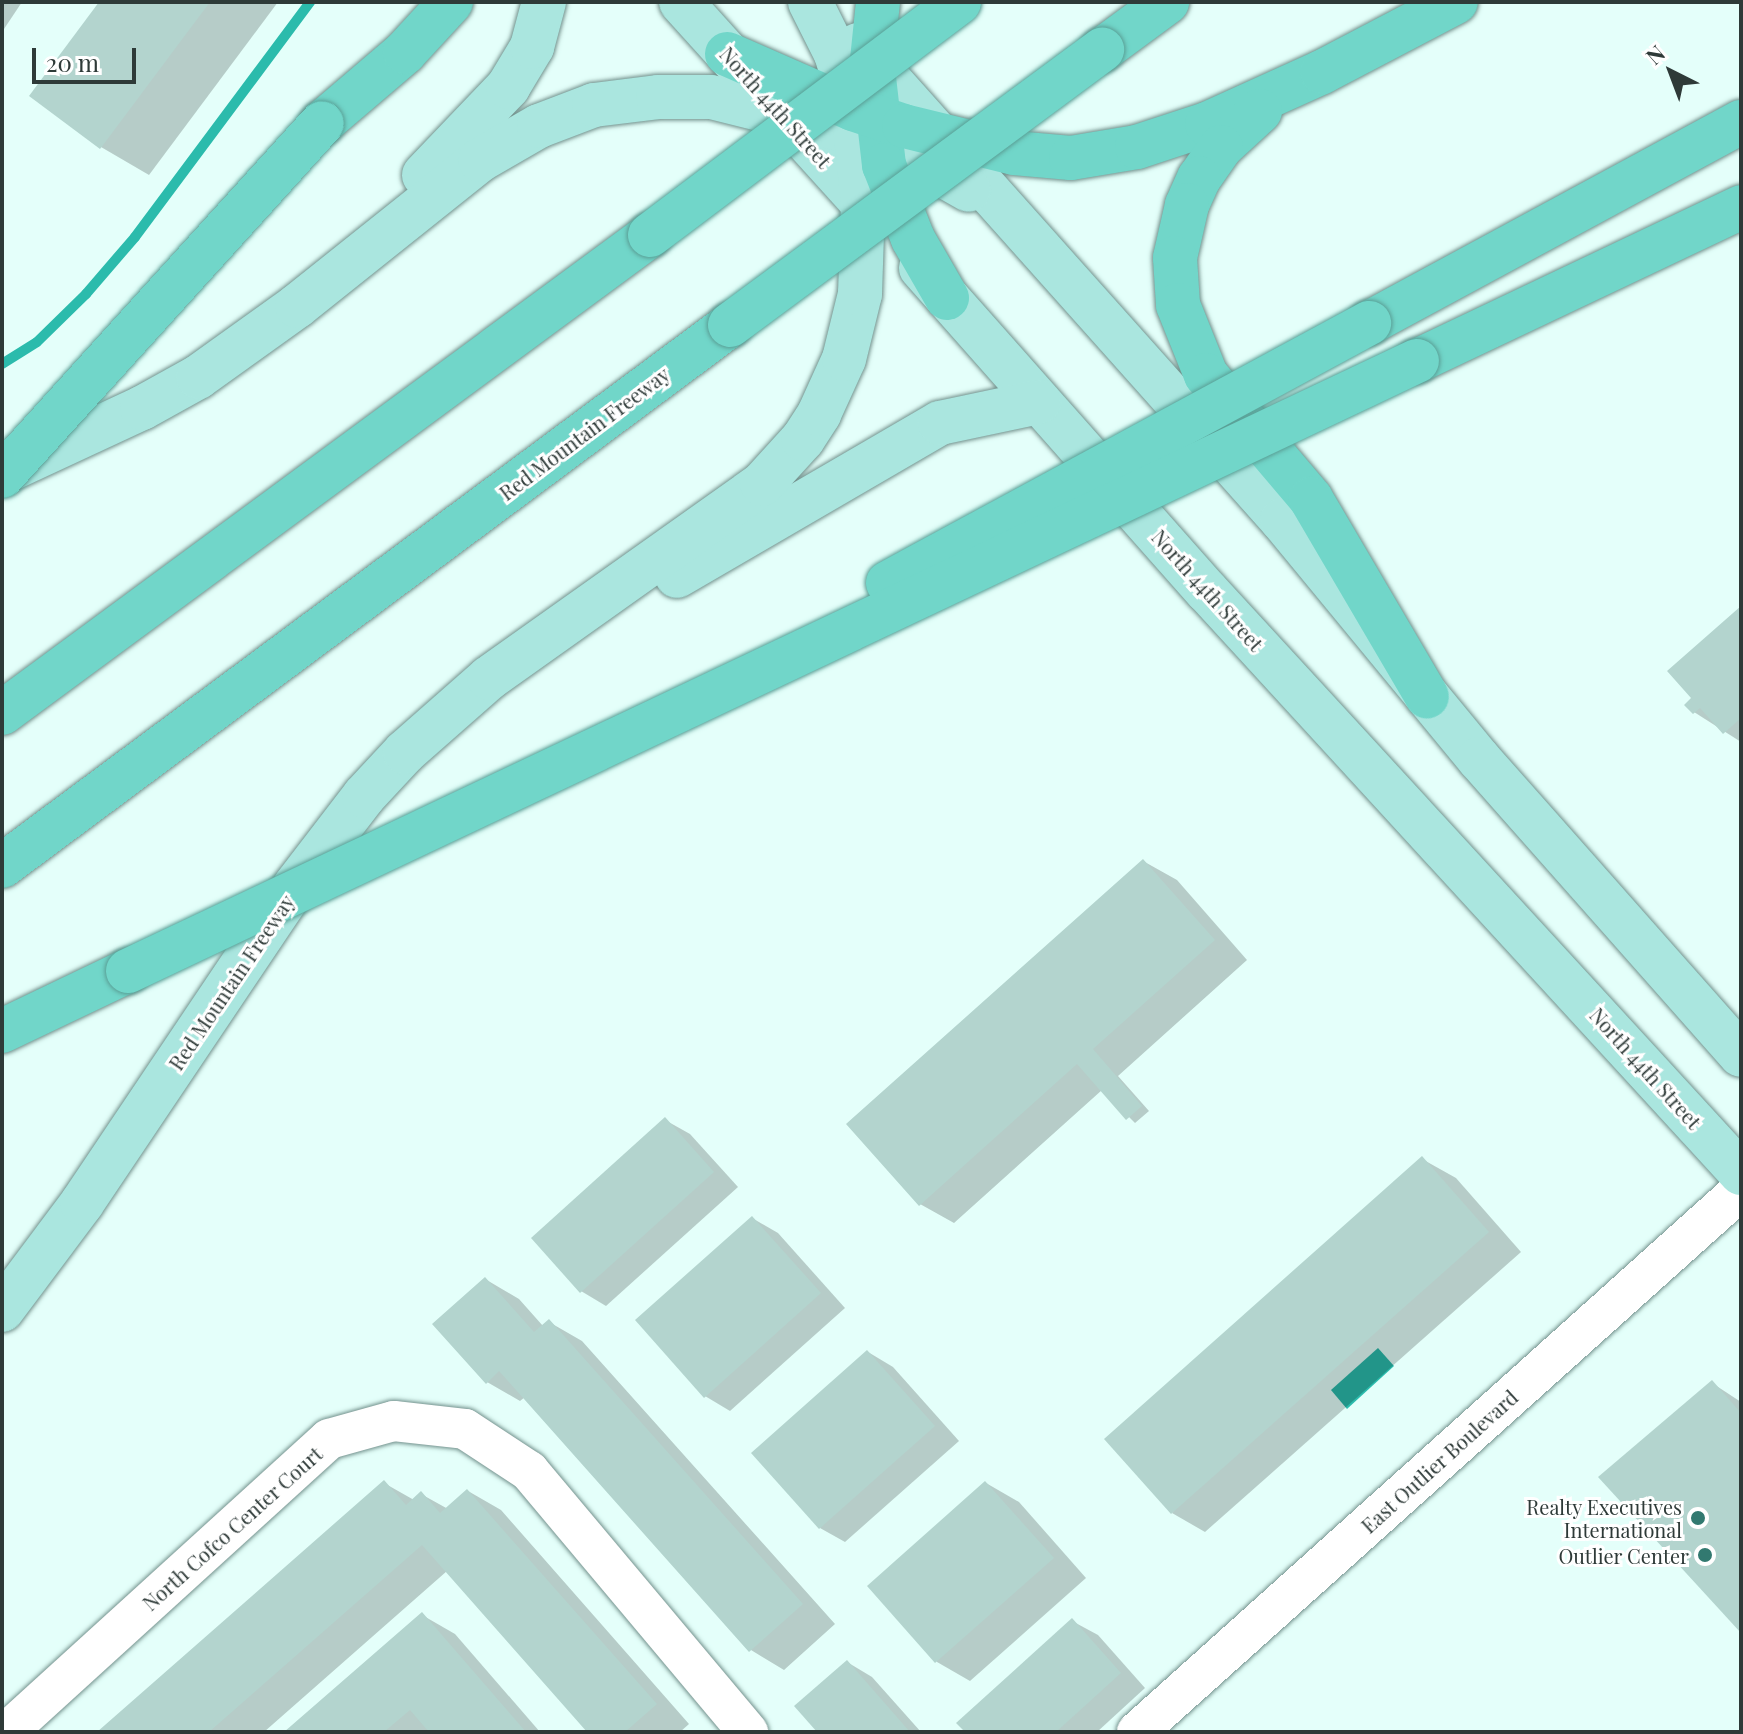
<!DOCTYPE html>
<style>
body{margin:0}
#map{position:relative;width:1743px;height:1734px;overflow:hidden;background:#e4fffa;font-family:"Playfair Display",serif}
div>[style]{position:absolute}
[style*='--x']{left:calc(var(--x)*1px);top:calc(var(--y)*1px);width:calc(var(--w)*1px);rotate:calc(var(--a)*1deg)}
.water>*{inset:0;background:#2bbbac}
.shadow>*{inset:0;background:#0003}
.stream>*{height:10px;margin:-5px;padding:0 5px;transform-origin:5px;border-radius:5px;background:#2bbbac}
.building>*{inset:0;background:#b3d4ce}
.roads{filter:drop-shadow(0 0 2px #73928d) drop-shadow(0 0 2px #73928d)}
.minor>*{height:40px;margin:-20px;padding:0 20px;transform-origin:20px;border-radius:20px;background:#fff}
.major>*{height:44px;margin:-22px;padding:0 22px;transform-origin:22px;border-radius:22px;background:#aae6df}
.highway>*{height:44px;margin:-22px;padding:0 22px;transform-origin:22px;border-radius:22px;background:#71d6c9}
.bridges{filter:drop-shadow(0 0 2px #5a9f96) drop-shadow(0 0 2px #5a9f96)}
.highway-bridge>*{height:44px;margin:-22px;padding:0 22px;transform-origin:22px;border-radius:22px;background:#71d6c9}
.dots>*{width:22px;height:22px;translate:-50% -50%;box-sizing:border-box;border:4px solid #fff;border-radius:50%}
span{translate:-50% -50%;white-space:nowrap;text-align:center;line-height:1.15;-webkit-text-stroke:6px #fff;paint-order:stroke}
.street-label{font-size:20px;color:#2e3a38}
.poi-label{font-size:20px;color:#2e3a38}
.right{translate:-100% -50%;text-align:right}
.frame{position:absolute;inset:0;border:4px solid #2e3a38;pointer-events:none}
.north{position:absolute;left:1631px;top:32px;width:80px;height:80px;-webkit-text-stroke:6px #fff;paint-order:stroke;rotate:318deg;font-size:22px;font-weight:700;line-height:32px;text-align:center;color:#2e3a38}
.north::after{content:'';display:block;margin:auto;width:28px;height:36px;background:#2e3a38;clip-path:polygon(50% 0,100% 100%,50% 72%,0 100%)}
.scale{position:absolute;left:32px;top:48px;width:104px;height:36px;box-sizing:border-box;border:4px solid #2e3a38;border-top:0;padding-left:10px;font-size:24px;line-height:28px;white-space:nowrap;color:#2e3a38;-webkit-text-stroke:6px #fff;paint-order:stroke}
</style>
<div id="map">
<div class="water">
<i style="clip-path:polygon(1378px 1348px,1394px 1366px,1347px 1409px,1331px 1390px)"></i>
</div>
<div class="shadow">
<i style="clip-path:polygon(2px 2px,22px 2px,2px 32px)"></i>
<i style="clip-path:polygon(102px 2px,278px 2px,149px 175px,101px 147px)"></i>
<i style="clip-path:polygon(1741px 609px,1741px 742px,1694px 712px,1694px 699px)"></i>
<i style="clip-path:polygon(1143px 861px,1177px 880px,1247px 960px,1118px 1076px,1149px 1111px,1135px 1123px,1102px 1090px,954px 1223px,920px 1204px)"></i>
<i style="clip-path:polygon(665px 1120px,690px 1134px,738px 1187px,606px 1306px,581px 1291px)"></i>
<i style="clip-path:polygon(1422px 1159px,1456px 1178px,1521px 1252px,1205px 1532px,1172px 1513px)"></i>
<i style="clip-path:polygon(752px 1218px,778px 1233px,845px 1308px,730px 1411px,705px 1396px)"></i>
<i style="clip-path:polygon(485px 1279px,519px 1299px,543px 1326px,549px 1322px,582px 1341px,835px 1624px,784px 1670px,751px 1650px,525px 1397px,520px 1401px,487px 1382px)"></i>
<i style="clip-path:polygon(868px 1352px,893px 1367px,959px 1441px,845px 1542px,820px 1528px)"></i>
<i style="clip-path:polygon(1712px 1383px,1741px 1402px,1741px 1630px)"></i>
<i style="clip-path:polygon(384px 1483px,414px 1500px,421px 1494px,448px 1509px,468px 1491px,501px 1510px,689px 1724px,680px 1732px,589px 1732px,447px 1571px,264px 1732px,100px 1732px)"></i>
<i style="clip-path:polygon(986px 1483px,1019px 1502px,1086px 1578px,970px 1681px,937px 1662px,870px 1586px)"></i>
<i style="clip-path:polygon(422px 1615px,455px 1634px,540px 1732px,287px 1732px)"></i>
<i style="clip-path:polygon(1072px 1621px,1098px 1635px,1145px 1688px,1097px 1732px,967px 1732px)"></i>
<i style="clip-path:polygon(847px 1662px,872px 1677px,921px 1732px,819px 1732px)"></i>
</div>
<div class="stream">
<i style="--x:2;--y:364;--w:41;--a:-32.2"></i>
<i style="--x:37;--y:342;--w:69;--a:-44.4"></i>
<i style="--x:86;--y:294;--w:75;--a:-49.3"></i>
<i style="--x:135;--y:237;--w:293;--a:-53.3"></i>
</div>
<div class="building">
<i style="clip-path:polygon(99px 2px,210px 2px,100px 149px,29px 96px)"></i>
<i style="clip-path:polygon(1741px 606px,1741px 718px,1723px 734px,1700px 708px,1693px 714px,1684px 705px,1691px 698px,1667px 671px)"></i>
<i style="clip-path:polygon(1143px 859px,1215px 940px,1093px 1049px,1142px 1106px,1126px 1120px,1077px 1064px,919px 1206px,846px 1124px)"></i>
<i style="clip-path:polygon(665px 1117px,714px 1172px,580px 1293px,531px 1238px)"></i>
<i style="clip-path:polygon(1422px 1156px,1489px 1232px,1171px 1514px,1104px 1439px)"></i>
<i style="clip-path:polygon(752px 1216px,821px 1293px,704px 1398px,635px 1320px)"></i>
<i style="clip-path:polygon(485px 1277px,534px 1332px,549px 1319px,803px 1604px,749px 1652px,499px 1371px,486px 1384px,432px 1324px)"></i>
<i style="clip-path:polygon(867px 1350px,935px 1426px,819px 1529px,751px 1453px)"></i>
<i style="clip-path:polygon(1712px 1380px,1741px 1413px,1741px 1633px,1598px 1477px)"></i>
<i style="clip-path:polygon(384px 1480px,406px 1505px,421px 1491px,440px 1513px,467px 1489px,657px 1704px,625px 1732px,587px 1732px,422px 1545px,209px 1732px,97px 1732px)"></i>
<i style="clip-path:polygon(985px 1481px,1054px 1558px,935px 1663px,867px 1586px)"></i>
<i style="clip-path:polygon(422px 1612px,526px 1732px,429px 1732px,410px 1710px,384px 1732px,284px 1732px)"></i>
<i style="clip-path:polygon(1072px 1618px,1121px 1673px,1056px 1732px,965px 1732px,956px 1723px)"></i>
<i style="clip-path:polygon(847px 1660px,910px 1732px,817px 1732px,794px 1706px)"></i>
</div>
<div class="roads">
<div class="minor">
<i style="--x:7;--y:1732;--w:435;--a:-42.3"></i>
<i style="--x:329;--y:1439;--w:67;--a:-15.5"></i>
<i style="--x:394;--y:1421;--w:71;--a:6.4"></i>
<i style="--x:465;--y:1429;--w:77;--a:33.3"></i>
<i style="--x:529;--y:1471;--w:341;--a:50"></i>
<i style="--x:1137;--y:1732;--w:812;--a:-41.9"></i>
</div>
<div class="major">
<i style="--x:681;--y:2;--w:282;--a:47.9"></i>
<i style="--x:858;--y:45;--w:637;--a:48.25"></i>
<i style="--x:1282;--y:520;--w:310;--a:50.5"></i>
<i style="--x:1479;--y:759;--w:395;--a:48.5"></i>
<i style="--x:424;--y:175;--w:122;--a:-46.3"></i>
<i style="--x:508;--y:87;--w:47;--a:-59"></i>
<i style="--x:532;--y:47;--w:47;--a:-75.1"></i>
<i style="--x:921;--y:268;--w:431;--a:48.5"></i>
<i style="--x:1207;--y:591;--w:790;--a:47.46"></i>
<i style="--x:6;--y:471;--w:150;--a:-24.9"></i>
<i style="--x:142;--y:408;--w:64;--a:-29"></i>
<i style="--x:198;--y:377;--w:122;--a:-35.6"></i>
<i style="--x:297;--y:306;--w:234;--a:-38.6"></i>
<i style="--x:480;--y:160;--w:68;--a:-30"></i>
<i style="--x:539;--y:126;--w:59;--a:-20.9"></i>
<i style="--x:594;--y:105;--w:64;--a:-7.1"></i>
<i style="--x:658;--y:97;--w:53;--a:0"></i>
<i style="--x:711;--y:97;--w:173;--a:14"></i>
<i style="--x:879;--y:139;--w:103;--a:29.5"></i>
<i style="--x:677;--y:576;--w:304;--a:-30.2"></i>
<i style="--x:940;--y:423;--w:101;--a:-12"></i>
<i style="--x:2;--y:1310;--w:134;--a:-53.2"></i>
<i style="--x:82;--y:1203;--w:382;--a:-56.1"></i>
<i style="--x:295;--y:886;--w:113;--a:-52.5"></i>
<i style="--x:364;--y:796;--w:60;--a:-47"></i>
<i style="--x:405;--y:752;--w:112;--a:-41.4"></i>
<i style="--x:489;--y:678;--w:335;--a:-35.4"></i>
<i style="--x:762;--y:484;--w:61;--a:-47.7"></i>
<i style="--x:803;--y:439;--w:30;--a:-57"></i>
<i style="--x:819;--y:414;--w:60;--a:-65.6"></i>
<i style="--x:844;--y:359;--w:67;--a:-76.2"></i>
<i style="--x:860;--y:294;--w:90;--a:-88.1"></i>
<i style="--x:863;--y:204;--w:96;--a:-96"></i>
<i style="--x:853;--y:109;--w:58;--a:-107.2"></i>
<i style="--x:836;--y:54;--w:58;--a:-116.6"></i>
</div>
<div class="highway">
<i style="--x:878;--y:2;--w:58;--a:95.9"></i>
<i style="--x:872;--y:60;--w:106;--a:83.5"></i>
<i style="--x:884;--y:165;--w:79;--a:68.6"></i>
<i style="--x:913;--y:239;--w:68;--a:60"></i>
<i style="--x:1102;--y:50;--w:81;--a:-36.4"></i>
<i style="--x:727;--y:54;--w:137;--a:23.6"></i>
<i style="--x:853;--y:109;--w:54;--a:18.4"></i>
<i style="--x:904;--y:126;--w:113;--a:13.8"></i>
<i style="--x:1014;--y:153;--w:57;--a:5"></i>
<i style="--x:1071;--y:158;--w:67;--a:-9.5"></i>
<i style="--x:1137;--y:147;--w:74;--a:-18.2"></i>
<i style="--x:1207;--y:124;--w:126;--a:-24.3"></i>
<i style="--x:1322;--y:72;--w:151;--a:-27.6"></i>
<i style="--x:1260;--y:111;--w:53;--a:137.3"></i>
<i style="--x:1221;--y:147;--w:38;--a:125"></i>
<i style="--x:1199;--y:178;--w:30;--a:114"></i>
<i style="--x:1187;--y:205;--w:54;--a:102.8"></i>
<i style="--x:1175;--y:258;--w:47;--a:86.3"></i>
<i style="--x:1178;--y:305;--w:75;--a:68.2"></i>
<i style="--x:1206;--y:375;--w:162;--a:49.7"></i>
<i style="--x:1311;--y:499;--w:229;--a:59.6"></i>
<i style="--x:322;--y:123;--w:109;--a:-40.5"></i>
<i style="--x:405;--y:52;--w:68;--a:-47.4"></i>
<i style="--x:1369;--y:323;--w:423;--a:-28.4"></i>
<i style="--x:1417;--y:361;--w:359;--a:-25.4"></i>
<i style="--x:2;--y:713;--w:805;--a:-36.41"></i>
<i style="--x:2;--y:866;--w:907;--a:-36.62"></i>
<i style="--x:2;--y:1031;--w:140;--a:-25.5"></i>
</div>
</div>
<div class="bridges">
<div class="highway-bridge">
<i style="--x:650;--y:235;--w:387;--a:-37"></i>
<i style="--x:730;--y:325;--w:463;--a:-36.5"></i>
<i style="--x:2;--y:476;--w:476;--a:-47.8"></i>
<i style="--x:888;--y:583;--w:547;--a:-28.39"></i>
<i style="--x:128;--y:971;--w:1426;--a:-25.33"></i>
</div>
</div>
<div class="dots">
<i style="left:1698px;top:1518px;background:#327970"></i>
<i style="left:1705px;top:1555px;background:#327970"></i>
</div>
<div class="street-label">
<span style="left:776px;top:107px;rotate:48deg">North 44th Street</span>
<span style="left:584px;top:433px;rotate:-37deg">Red Mountain Freeway</span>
<span style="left:1208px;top:590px;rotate:48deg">North 44th Street</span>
<span style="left:231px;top:982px;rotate:-56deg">Red Mountain Freeway</span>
<span style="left:1646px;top:1068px;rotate:48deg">North 44th Street</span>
<span style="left:1439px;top:1461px;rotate:-42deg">East Outlier Boulevard</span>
<span style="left:232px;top:1528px;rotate:-42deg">North Cofco Center Court</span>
</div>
<div class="poi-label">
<span class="right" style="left:1682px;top:1518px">Realty Executives<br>International</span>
<span class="right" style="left:1689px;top:1555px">Outlier Center</span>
</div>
<div class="frame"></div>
<div class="north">N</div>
<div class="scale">20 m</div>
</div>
